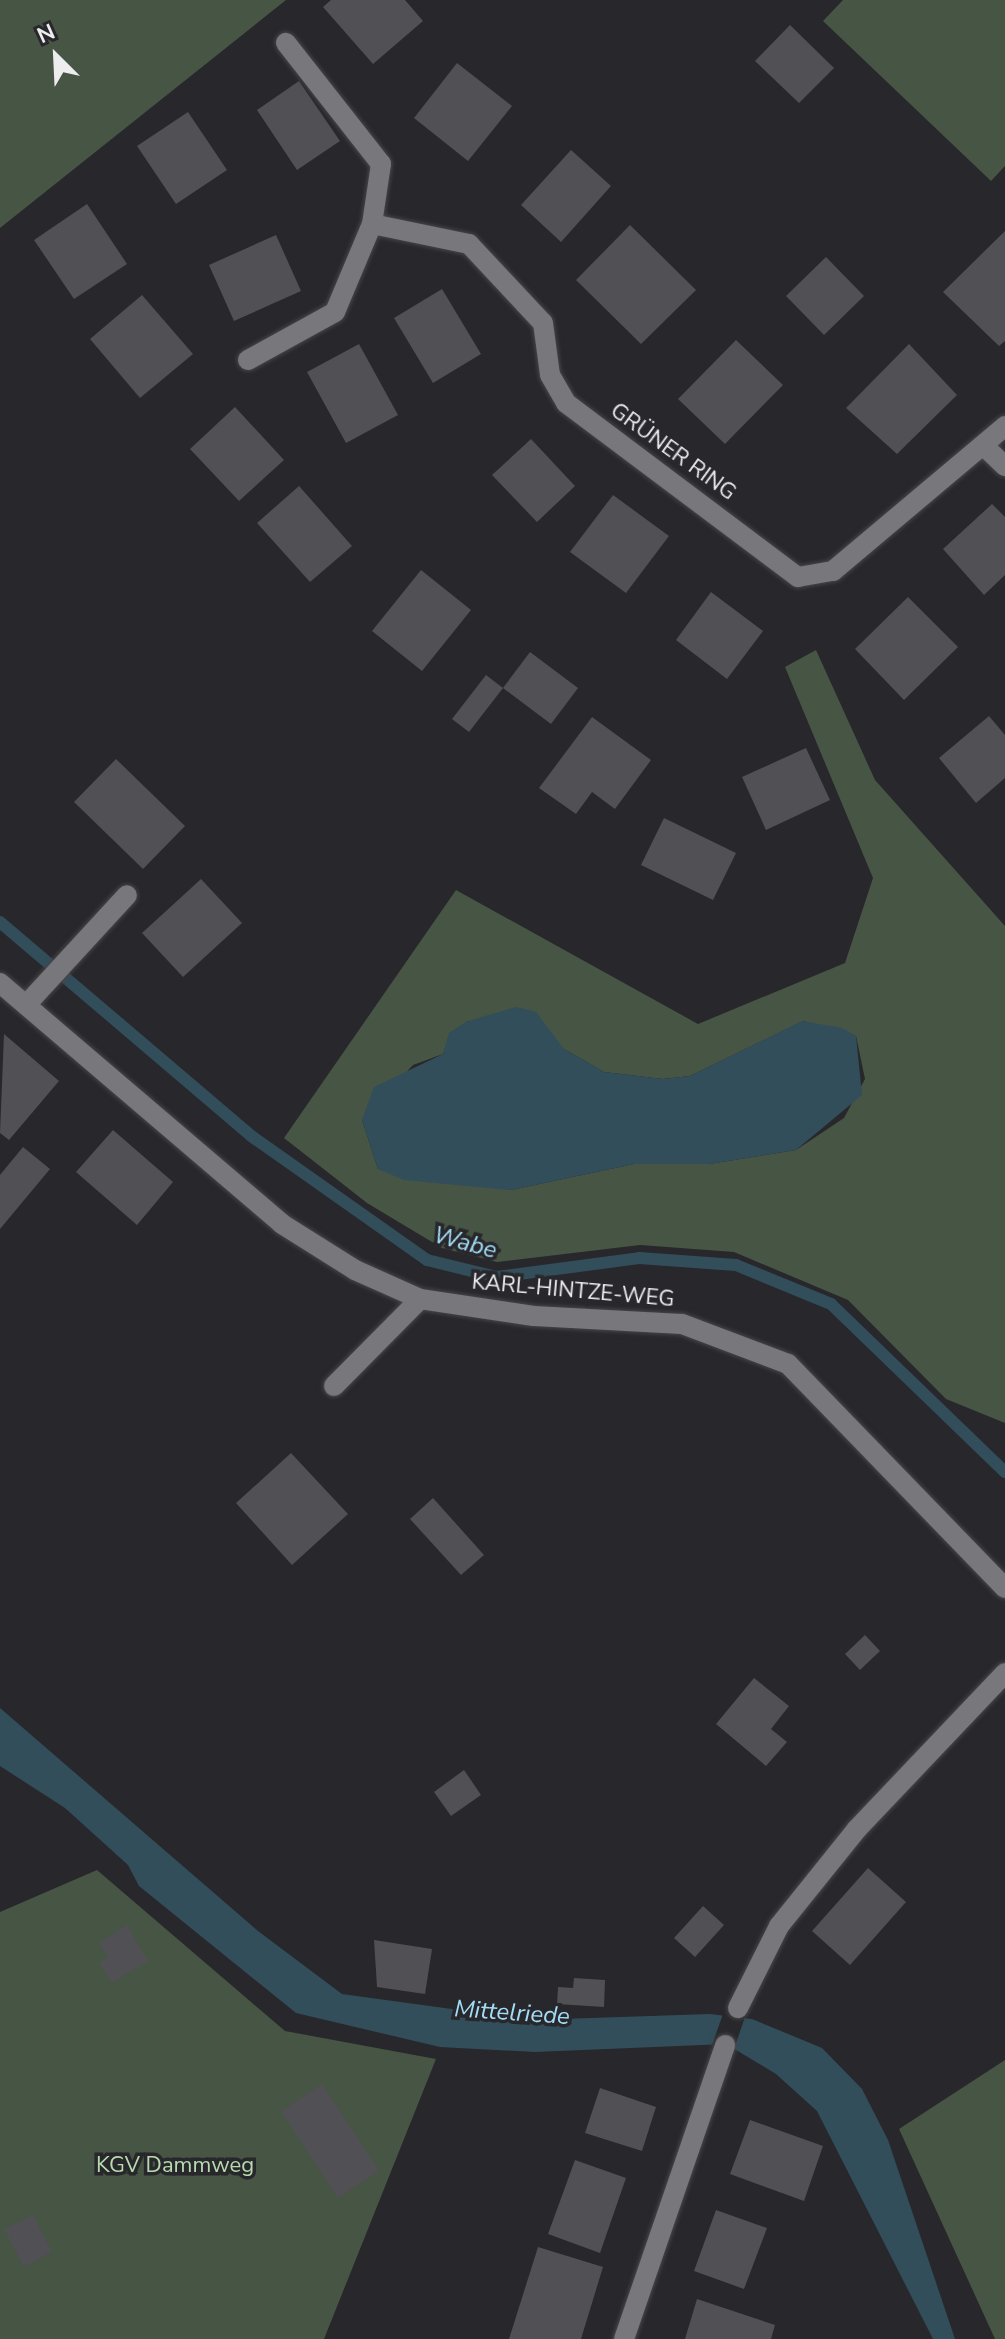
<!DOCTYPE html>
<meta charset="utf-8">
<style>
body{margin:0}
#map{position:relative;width:1005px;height:2339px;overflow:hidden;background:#28272b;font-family:"Nunito Sans",sans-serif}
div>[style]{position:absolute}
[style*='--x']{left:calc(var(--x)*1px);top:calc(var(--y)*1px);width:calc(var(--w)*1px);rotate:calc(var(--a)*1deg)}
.green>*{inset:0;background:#475544}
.water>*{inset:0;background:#324e5b}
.pier>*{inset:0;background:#28272b}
.stream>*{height:12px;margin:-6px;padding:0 6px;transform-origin:6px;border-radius:6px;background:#324e5b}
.building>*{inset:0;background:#515055}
.roads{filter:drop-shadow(0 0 2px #464548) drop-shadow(0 0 2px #464548)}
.service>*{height:20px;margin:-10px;padding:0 10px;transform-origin:10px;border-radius:10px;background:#78777c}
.minor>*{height:20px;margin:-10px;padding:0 10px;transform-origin:10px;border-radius:10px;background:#78777c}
span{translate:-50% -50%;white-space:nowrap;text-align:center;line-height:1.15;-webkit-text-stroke:7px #28272b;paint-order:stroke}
.street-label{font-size:22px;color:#edecef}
.park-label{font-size:22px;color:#b7daae}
.water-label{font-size:24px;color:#a2ddf7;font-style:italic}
.north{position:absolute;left:16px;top:16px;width:80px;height:80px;-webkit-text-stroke:6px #28272b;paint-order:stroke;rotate:336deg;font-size:22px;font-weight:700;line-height:32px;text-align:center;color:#edecef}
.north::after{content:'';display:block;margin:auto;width:28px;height:36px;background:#edecef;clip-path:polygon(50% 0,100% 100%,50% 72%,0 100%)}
</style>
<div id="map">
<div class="green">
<i style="clip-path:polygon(0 0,286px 0,0 228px)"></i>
<i style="clip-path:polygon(843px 0,1005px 0,1005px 166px,991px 181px,823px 21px)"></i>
<i style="clip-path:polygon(evenodd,816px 650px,875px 780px,1005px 926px,1005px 1423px,946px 1399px,848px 1300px,734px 1252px,640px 1245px,497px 1262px,442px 1248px,367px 1203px,284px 1138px,456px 890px,698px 1024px,845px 963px,873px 878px,785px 667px,816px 650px,468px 1021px,564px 1049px,604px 1072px,663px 1079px,690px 1076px,803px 1021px,856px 1036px,865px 1079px,844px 1118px,796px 1150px,709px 1164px,634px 1164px,511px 1190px,378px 1169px,362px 1120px,413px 1065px,443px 1054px,450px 1033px,468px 1021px)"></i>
<i style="clip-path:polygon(97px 1870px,285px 2031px,436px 2059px,324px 2339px,0 2339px,0 1912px)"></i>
<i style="clip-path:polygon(1005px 2060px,1005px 2339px,995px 2339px,899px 2129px)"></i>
</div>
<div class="water">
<i style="clip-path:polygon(516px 1007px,536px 1012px,564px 1049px,604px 1072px,663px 1079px,690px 1076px,802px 1021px,842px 1028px,856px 1036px,862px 1095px,796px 1150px,709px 1164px,634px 1164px,511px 1190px,404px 1180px,378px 1169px,362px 1120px,374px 1087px,443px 1054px,449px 1033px,468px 1021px)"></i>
<i style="clip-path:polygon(0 1708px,258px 1931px,342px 1994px,531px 2020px,710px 2014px,752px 2019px,822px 2048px,862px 2089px,888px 2140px,955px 2339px,933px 2339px,817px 2111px,776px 2074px,726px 2044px,535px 2052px,440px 2047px,296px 2013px,139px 1886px,128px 1865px,65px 1808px,0 1766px)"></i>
</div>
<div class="pier">
<i style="clip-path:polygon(724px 2011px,746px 2014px,732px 2055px,711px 2048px)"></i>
</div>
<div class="stream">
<i style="--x:0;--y:922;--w:333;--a:40.4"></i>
<i style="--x:254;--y:1138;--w:212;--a:35.2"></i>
<i style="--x:427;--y:1260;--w:72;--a:13.7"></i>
<i style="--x:497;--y:1277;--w:143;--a:-7.6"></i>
<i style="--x:639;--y:1258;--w:97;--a:4.1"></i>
<i style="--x:736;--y:1265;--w:103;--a:22.3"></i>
<i style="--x:831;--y:1304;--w:242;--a:44"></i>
</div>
<div class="building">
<i style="clip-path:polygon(331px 0,405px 0,423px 21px,373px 64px,323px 7px)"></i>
<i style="clip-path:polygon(790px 25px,834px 68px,799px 103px,755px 61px)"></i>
<i style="clip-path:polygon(457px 63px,512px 106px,468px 161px,414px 118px)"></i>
<i style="clip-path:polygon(299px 81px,340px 141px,297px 170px,257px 110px)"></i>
<i style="clip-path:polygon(188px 112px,227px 170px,176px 204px,137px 146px)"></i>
<i style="clip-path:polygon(571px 150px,611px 186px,561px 242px,521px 205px)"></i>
<i style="clip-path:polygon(87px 204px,127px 264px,74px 299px,34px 240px)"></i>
<i style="clip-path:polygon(630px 225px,696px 290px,641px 344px,576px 280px)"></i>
<i style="clip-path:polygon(1005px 231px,1005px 341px,999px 346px,943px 292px)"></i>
<i style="clip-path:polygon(276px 235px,301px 291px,234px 321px,209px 265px)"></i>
<i style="clip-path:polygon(826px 257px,864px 296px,824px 335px,786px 296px)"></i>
<i style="clip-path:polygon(442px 289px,481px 354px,433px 383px,394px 318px)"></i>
<i style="clip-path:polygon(142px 295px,193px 354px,140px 398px,90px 339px)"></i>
<i style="clip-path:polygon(736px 340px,783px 385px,725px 444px,678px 399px)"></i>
<i style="clip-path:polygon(359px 344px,398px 415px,346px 443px,307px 372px)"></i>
<i style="clip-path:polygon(909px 344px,957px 395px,897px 454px,846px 408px)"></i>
<i style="clip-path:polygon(235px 407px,284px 460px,239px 501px,190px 449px)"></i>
<i style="clip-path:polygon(531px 439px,575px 486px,537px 522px,492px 475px)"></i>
<i style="clip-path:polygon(299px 486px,352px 546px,310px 582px,257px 523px)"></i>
<i style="clip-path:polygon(613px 495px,669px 536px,626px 593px,570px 552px)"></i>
<i style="clip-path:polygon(992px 504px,1005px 517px,1005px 575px,984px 595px,943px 549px)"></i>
<i style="clip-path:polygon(421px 570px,471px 610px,422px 671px,372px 631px)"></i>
<i style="clip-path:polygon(711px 592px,763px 631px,727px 679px,676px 640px)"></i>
<i style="clip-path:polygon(908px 597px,958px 647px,904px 700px,855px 649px)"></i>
<i style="clip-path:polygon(530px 652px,578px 688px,551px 724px,503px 688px)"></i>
<i style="clip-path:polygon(486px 675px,503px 688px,469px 732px,452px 719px)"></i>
<i style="clip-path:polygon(989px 716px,1005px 735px,1005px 778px,976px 803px,939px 758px)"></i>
<i style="clip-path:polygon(592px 717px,651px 760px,615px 809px,592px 792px,576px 814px,539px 788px)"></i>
<i style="clip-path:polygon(806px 748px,830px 800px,766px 830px,742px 777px)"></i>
<i style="clip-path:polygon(116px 759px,185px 826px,143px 869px,74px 802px)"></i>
<i style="clip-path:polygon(664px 818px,736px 853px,713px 900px,641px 865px)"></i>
<i style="clip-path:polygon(201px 879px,242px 923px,183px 977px,142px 933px)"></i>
<i style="clip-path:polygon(4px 1034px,59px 1081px,9px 1140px,0 1133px)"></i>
<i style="clip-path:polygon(113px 1130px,173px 1182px,137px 1225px,76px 1172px)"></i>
<i style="clip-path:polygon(23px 1147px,50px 1169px,0 1229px,0 1175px)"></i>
<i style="clip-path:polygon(291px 1453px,348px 1514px,292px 1565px,236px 1503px)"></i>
<i style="clip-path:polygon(433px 1498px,484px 1555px,461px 1575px,410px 1519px)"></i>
<i style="clip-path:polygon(865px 1635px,880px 1651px,860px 1670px,845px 1654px)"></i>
<i style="clip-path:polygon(754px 1678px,789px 1706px,771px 1729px,787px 1742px,766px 1766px,716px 1724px)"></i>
<i style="clip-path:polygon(464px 1770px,481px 1795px,451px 1816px,434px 1792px)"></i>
<i style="clip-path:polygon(868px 1868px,906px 1902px,850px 1965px,812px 1931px)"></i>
<i style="clip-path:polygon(703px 1906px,724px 1925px,695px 1957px,674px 1938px)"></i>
<i style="clip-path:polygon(127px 1925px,148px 1961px,112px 1983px,99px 1963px,108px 1957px,99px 1943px)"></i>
<i style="clip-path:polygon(374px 1940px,432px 1949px,425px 1994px,377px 1987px)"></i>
<i style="clip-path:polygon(574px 1978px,605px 1980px,604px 2007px,557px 2004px,558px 1987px,573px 1988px)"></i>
<i style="clip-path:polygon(322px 2084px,379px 2171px,338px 2198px,281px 2111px)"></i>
<i style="clip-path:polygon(600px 2088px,656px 2107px,642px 2151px,585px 2133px)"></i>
<i style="clip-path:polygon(750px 2120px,823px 2146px,804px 2201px,730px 2174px)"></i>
<i style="clip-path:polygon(575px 2160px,626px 2178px,600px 2253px,548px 2234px)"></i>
<i style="clip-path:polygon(716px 2210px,767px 2228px,744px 2289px,694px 2271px)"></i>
<i style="clip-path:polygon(33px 2215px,52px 2252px,24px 2267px,4px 2229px)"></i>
<i style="clip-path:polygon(538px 2247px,603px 2267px,581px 2339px,509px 2339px)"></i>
<i style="clip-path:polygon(697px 2299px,775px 2325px,771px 2339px,685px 2339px)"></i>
</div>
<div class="roads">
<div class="service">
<i style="--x:248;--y:360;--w:99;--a:-28.9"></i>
<i style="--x:335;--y:312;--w:95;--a:-67.2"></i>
<i style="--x:372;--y:224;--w:61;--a:-81.5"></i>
<i style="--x:381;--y:164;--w:154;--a:-128.1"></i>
<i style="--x:26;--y:1005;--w:149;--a:-47.4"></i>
<i style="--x:334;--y:1386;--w:122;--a:-45.3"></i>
<i style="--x:738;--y:2008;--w:92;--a:-63.4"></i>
<i style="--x:779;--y:1926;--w:124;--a:-51.2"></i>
<i style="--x:857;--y:1829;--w:215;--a:-46.5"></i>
</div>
<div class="minor">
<i style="--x:372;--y:224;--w:99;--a:11.7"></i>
<i style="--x:469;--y:244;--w:108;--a:46.9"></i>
<i style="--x:543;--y:323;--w:52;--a:82.3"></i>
<i style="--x:550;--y:375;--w:32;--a:60"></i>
<i style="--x:566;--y:403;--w:290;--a:36.9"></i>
<i style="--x:798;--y:577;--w:36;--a:-10"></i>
<i style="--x:833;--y:571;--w:225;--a:-40.1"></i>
<i style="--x:984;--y:446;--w:29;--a:44"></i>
<i style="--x:0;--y:983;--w:371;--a:40.5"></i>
<i style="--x:282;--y:1224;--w:86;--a:32.2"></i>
<i style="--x:355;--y:1270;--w:71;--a:24"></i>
<i style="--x:420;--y:1299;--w:115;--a:8.5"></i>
<i style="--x:534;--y:1316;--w:148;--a:3.1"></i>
<i style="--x:682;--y:1324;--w:113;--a:20.7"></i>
<i style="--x:788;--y:1364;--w:312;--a:45.9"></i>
<i style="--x:624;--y:2339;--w:311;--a:-71"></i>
</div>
</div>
<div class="street-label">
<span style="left:673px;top:452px;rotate:36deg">GRÜNER RING</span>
<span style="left:573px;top:1291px;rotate:5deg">KARL-HINTZE-WEG</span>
</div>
<div class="park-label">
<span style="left:175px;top:2166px">KGV Dammweg</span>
</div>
<div class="water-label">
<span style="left:465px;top:1243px;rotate:15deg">Wabe</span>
<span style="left:512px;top:2013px;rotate:4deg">Mittelriede</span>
</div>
<div class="north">N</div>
</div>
